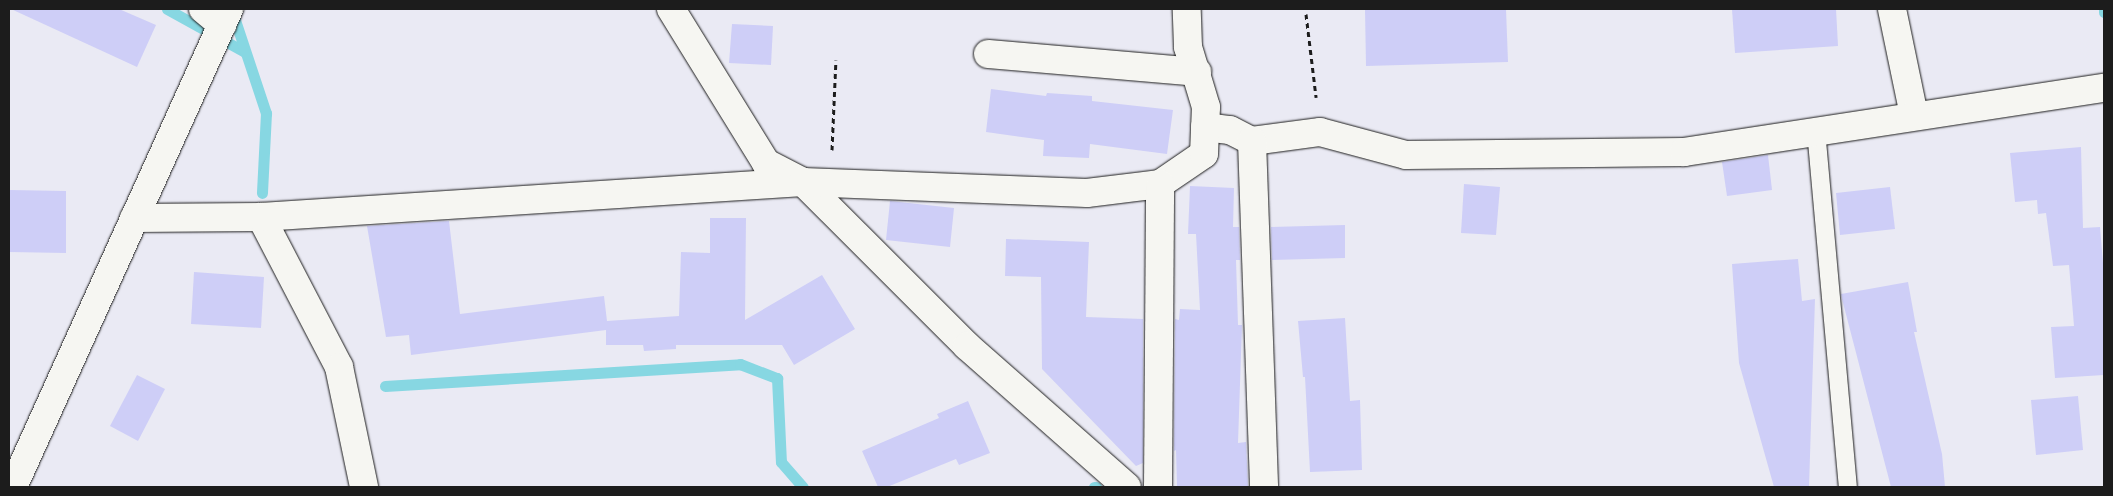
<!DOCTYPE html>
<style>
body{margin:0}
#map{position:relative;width:2113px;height:496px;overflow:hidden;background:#eaeaf4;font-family:Dekko,sans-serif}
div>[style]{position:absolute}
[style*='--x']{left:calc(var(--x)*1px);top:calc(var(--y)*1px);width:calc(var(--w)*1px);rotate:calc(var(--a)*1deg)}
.stream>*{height:11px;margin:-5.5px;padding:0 5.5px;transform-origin:5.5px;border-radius:5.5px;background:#87d7e2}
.building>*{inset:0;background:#cecef7}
.path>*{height:3px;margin-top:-1.5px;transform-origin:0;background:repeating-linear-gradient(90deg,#1c1c1c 0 5px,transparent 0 9px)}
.roads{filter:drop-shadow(0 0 1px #1c1c1c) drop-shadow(0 0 1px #1c1c1c)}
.lane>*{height:18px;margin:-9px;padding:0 9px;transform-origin:9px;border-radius:9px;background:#f6f6f2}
.street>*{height:28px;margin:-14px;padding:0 14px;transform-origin:14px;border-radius:14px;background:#f6f6f2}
.secondary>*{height:28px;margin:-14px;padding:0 14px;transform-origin:14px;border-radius:14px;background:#f6f6f2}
span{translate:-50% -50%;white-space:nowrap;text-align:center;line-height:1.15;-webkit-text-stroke:4px #f6f6f2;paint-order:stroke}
.frame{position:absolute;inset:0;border:10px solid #1c1c1c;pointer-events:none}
</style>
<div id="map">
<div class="stream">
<i style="--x:167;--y:9;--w:89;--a:28.9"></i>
<i style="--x:2104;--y:9;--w:3;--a:90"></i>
<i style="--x:232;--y:11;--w:108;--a:71.6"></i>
<i style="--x:266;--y:113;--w:80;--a:92.9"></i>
<i style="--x:385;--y:386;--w:356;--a:-3.5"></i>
<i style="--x:740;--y:364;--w:40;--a:21"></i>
<i style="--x:777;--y:378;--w:84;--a:87.3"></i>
<i style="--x:781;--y:462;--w:33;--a:49"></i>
<i style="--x:1094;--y:487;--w:2;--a:0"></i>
</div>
<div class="building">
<i style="clip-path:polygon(11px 9px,119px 9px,156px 25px,137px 67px)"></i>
<i style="clip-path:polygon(1365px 9px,1506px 9px,1508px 62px,1366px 66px)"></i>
<i style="clip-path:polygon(1732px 9px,1836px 9px,1838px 46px,1735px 53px)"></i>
<i style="clip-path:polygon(732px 24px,773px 26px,771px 65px,729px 63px)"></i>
<i style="clip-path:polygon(991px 89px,1046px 96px,1047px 93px,1092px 96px,1092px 101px,1173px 110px,1167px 154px,1090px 144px,1089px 158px,1043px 156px,1044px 140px,986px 132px)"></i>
<i style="clip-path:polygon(2081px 147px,2083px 228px,2100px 227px,2104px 275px,2104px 375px,2055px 378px,2051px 327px,2074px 326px,2069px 265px,2053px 266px,2046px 213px,2038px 214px,2037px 200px,2015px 202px,2010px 153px)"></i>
<i style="clip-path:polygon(1768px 155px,1772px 190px,1727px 196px,1722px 162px)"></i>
<i style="clip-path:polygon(1464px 184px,1500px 187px,1496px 235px,1461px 233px)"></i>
<i style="clip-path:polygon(1190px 186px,1234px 188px,1233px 227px,1239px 227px,1240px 260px,1236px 260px,1238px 325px,1242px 325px,1238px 443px,1246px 442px,1248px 487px,1177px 487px,1176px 450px,1174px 451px,1175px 319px,1179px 320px,1180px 309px,1200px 310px,1196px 234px,1188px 234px)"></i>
<i style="clip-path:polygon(1890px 187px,1895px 229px,1840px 235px,1836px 193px)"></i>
<i style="clip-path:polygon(9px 190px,66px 191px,66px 253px,9px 252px)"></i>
<i style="clip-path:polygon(890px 201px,954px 208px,950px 247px,886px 240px)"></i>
<i style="clip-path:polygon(710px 218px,746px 218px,745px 320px,822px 275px,855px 329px,794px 365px,782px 345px,676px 345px,676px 349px,644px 351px,643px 345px,606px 345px,606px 330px,411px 355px,409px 335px,386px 337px,367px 226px,449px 221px,460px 314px,604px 296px,607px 321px,679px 316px,681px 252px,710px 253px)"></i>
<i style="clip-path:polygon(1345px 225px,1345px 258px,1272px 260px,1271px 227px)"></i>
<i style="clip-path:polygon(1006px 239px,1089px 242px,1086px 317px,1143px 319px,1143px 463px,1136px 466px,1042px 369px,1041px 277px,1005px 276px)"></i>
<i style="clip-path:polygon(1798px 259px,1802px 301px,1815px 299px,1809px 487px,1774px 487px,1739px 363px,1732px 264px)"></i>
<i style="clip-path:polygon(194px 272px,264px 277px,261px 328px,191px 324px)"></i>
<i style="clip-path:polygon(1908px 282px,1917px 332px,1914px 332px,1942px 454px,1945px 487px,1891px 487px,1842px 299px,1841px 294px)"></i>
<i style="clip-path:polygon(1345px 318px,1350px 401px,1360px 400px,1362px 470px,1310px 472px,1305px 377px,1303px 377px,1298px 321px)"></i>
<i style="clip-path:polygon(137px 375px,165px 389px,138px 441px,110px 426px)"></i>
<i style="clip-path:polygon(2078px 396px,2083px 450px,2036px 455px,2031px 400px)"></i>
<i style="clip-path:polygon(968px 401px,990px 453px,959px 465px,956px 459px,887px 487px,878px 487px,862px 451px,939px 418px,937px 414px)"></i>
</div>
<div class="path">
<i style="--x:1306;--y:14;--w:84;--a:83.1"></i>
<i style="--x:832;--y:150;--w:90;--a:-87.5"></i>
</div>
<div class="roads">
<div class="lane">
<i style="--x:1816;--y:130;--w:358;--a:84.9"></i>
</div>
<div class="street">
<i style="--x:203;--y:9;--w:25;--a:40"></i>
<i style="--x:671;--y:9;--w:181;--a:58.3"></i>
<i style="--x:766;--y:163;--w:42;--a:27.2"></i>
<i style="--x:803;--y:182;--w:232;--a:45"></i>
<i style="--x:967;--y:346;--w:213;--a:41.4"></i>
<i style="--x:1892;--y:9;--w:108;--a:78.3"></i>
<i style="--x:988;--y:54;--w:210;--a:4.9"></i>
<i style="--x:1205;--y:127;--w:25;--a:7"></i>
<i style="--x:1230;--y:130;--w:25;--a:27"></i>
<i style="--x:1252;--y:141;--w:69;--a:-7.5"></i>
<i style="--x:1320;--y:132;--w:89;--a:15"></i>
<i style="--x:1406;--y:155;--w:278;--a:-0.6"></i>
<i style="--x:1684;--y:152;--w:425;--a:-8.7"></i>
<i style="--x:1252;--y:141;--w:346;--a:88"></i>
<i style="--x:261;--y:217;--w:169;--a:62.5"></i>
<i style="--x:339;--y:367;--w:123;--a:78.2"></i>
<i style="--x:134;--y:218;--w:127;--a:-0.5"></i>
<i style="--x:261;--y:217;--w:543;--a:-3.69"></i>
<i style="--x:803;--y:182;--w:284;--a:2.2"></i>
<i style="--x:1087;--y:193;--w:74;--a:-7"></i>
<i style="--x:1160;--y:184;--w:53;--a:-34.3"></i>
<i style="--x:1204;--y:154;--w:47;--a:-87.6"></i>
<i style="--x:1206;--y:107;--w:63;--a:-106.7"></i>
<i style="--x:1188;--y:47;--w:38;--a:-92"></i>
<i style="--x:1158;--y:487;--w:303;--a:-89.6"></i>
</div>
<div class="secondary">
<i style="--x:13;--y:487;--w:525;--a:-65.68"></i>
</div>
</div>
<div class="frame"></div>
</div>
